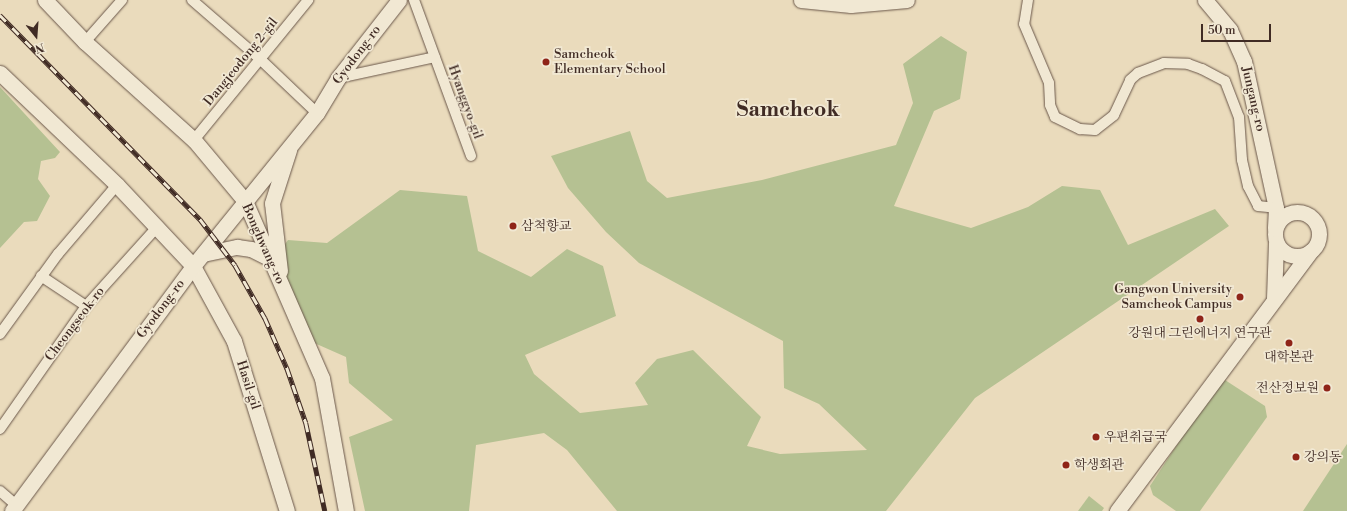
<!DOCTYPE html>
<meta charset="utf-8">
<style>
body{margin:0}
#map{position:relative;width:1347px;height:511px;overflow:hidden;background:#eadbbc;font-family:"Libre Bodoni","Noto Serif KR",serif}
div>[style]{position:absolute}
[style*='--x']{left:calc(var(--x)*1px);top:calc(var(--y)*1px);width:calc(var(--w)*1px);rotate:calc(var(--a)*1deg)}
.green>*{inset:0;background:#b5c192}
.roads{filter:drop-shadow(0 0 1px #6a574a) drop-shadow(0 0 1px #6a574a)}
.street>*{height:10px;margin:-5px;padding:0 5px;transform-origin:5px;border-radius:5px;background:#f1e8d3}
.secondary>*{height:15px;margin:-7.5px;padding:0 7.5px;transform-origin:7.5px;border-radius:7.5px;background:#f1e8d3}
.secondary>.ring{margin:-7.5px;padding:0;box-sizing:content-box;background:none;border:15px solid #f1e8d3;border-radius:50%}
.rail>*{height:4.5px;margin-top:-2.25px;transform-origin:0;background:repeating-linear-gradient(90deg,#f1e8d3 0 9px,#402b24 0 18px);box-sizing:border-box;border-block:1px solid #402b24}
.dots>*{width:11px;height:11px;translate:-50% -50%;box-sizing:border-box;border:2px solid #f1e8d3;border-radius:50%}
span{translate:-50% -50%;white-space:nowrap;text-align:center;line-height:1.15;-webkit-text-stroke:3.5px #f1e8d3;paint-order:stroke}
.street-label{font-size:13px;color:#402b24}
.poi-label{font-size:13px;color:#402b24}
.left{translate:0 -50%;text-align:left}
.right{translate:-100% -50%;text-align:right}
.town-label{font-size:21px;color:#402b24;font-weight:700}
.north{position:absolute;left:16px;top:16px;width:40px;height:40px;-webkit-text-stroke:3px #f1e8d3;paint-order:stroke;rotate:163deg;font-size:11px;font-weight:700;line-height:16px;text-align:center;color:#402b24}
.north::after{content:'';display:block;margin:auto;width:14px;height:18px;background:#402b24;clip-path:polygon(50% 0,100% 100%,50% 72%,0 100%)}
.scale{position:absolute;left:1201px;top:24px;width:70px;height:18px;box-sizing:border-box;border:2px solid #402b24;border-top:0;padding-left:5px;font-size:12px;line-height:14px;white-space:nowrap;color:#402b24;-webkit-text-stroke:3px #f1e8d3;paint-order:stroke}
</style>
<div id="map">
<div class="green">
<i style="clip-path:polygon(941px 36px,967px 52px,960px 99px,934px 111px,894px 206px,971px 228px,1028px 207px,1062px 186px,1100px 190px,1128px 245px,1215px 209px,1229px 226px,975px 398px,886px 511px,617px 511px,567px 450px,544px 433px,476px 445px,469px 511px,365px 511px,349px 437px,393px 420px,349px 383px,346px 357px,303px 338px,277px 255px,288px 240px,327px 243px,400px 190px,467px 196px,478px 251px,531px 277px,567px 249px,603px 266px,616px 316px,525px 355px,534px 374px,580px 413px,648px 405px,635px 383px,657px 359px,693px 350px,761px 417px,747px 446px,780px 454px,867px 450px,819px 404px,784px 388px,783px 341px,639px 263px,606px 232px,568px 188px,551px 156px,630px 131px,647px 181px,667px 198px,762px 180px,896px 145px,913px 103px,903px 64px)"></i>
<i style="clip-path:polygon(0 87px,60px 152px,55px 158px,41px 161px,38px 179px,50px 196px,37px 221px,24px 222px,0 248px)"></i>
<i style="clip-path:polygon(1225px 380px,1265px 406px,1267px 417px,1200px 511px,1176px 511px,1153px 495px,1150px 486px,1216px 385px)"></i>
<i style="clip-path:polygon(1347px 444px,1347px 511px,1303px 511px)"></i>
<i style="clip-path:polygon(1089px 496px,1104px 508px,1102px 511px,1078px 511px)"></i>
</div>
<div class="roads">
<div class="street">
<i style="--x:192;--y:0;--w:90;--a:40.9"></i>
<i style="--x:260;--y:59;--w:79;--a:43.5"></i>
<i style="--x:414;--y:0;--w:166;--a:69.9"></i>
<i style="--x:1028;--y:0;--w:24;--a:99"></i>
<i style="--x:1024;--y:24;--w:64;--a:67"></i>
<i style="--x:1049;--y:83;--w:22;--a:87"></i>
<i style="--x:1050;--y:105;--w:13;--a:67"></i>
<i style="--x:1055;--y:117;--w:28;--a:26"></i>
<i style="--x:1080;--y:129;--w:15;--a:4"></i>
<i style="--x:1095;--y:130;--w:24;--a:-38"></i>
<i style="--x:1114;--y:115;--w:38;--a:-65"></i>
<i style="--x:1130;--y:80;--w:11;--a:-41"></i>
<i style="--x:1138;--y:73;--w:28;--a:-21"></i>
<i style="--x:1164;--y:63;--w:24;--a:2"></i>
<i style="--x:1188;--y:64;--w:15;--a:20"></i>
<i style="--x:1202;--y:69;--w:26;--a:28"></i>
<i style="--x:1225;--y:81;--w:39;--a:69"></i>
<i style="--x:1239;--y:117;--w:43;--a:86"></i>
<i style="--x:1242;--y:160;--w:27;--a:77"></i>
<i style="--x:1248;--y:186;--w:22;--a:63"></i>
<i style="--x:1258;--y:206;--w:18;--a:6"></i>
<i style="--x:85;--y:42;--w:56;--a:-48.6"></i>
<i style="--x:338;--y:78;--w:99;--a:-12.2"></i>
<i style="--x:194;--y:140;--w:181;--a:-50.8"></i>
<i style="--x:41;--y:276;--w:54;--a:33.7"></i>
<i style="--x:0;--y:334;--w:99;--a:-54.1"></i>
<i style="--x:58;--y:254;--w:91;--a:-49.5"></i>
<i style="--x:0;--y:429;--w:150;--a:-55"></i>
<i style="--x:86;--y:306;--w:108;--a:-48"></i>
<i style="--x:0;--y:491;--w:23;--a:41"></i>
</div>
<div class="secondary">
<i style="--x:45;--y:0;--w:58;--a:46.4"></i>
<i style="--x:85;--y:42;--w:147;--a:42"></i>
<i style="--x:194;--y:140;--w:80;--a:50.1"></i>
<i style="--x:245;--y:201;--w:193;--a:66.5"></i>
<i style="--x:322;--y:378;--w:135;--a:79.8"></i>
<i style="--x:801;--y:0;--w:50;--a:5.7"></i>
<i style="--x:851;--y:5;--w:56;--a:-5.1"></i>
<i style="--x:1205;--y:0;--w:39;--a:50"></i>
<i style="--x:1230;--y:30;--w:34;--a:66"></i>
<i style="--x:1244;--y:61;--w:150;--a:77.7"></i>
<i style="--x:1276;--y:208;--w:20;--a:93"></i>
<i style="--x:0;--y:73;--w:162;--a:43.7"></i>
<i style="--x:117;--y:185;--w:111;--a:46.8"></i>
<i style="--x:193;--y:266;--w:85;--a:61.3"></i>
<i style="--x:234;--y:341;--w:178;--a:72.7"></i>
<i class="ring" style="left:1275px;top:212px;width:29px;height:29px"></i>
<i style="--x:203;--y:254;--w:35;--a:-12"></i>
<i style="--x:237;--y:247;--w:14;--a:8"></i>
<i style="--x:251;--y:249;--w:20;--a:27"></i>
<i style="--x:280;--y:271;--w:68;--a:-96.7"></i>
<i style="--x:272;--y:203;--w:56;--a:-72.2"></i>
<i style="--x:1274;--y:298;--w:55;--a:-87.9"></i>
<i style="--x:12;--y:511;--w:305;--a:-53.5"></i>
<i style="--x:193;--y:266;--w:197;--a:-51"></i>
<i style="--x:317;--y:113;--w:41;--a:-59"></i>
<i style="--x:338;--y:78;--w:99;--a:-52"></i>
<i style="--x:1117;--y:511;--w:324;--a:-53.3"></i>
</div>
</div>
<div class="rail">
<i style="--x:0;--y:15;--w:286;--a:45.6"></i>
<i style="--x:200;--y:219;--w:58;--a:52.7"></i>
<i style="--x:235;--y:265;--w:61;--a:60.5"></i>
<i style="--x:265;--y:318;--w:55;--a:66.3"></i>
<i style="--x:287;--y:368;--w:58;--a:70.9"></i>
<i style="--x:306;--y:423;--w:90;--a:77.8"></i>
</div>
<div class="dots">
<i style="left:546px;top:62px;background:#8f2418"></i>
<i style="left:513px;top:226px;background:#8f2418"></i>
<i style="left:1240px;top:297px;background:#8f2418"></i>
<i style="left:1200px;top:319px;background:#8f2418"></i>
<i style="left:1289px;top:343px;background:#8f2418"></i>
<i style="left:1327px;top:388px;background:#8f2418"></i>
<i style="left:1096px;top:437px;background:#8f2418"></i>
<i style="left:1296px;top:457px;background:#8f2418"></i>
<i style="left:1066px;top:465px;background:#8f2418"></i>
</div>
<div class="street-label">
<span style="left:357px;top:55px;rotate:-53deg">Gyodong-ro</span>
<span style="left:241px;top:62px;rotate:-51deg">Dangjeodong 2-gil</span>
<span style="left:1253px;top:99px;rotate:77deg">Jungang-ro</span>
<span style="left:465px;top:102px;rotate:70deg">Hyanggyo-gil</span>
<span style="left:263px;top:244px;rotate:66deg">Bonghwang-ro</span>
<span style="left:161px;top:309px;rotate:-53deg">Gyodong-ro</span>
<span style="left:75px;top:324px;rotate:-53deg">Cheongseok-ro</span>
<span style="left:248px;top:385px;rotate:72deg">Hasil-gil</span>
</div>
<div class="poi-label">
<span class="left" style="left:554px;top:62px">Samcheok<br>Elementary School</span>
<span class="left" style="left:521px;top:226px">삼척향교</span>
<span class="right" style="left:1232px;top:297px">Gangwon University<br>Samcheok Campus</span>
<span style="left:1200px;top:333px">강원대 그린에너지 연구관</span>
<span style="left:1289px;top:357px">대학본관</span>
<span class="right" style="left:1319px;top:388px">전산정보원</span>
<span class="left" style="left:1104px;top:437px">우편취급국</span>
<span class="left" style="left:1304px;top:457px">강의동</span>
<span class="left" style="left:1074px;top:465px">학생회관</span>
</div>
<div class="town-label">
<span style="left:788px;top:110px">Samcheok</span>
</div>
<div class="north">N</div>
<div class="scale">50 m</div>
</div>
